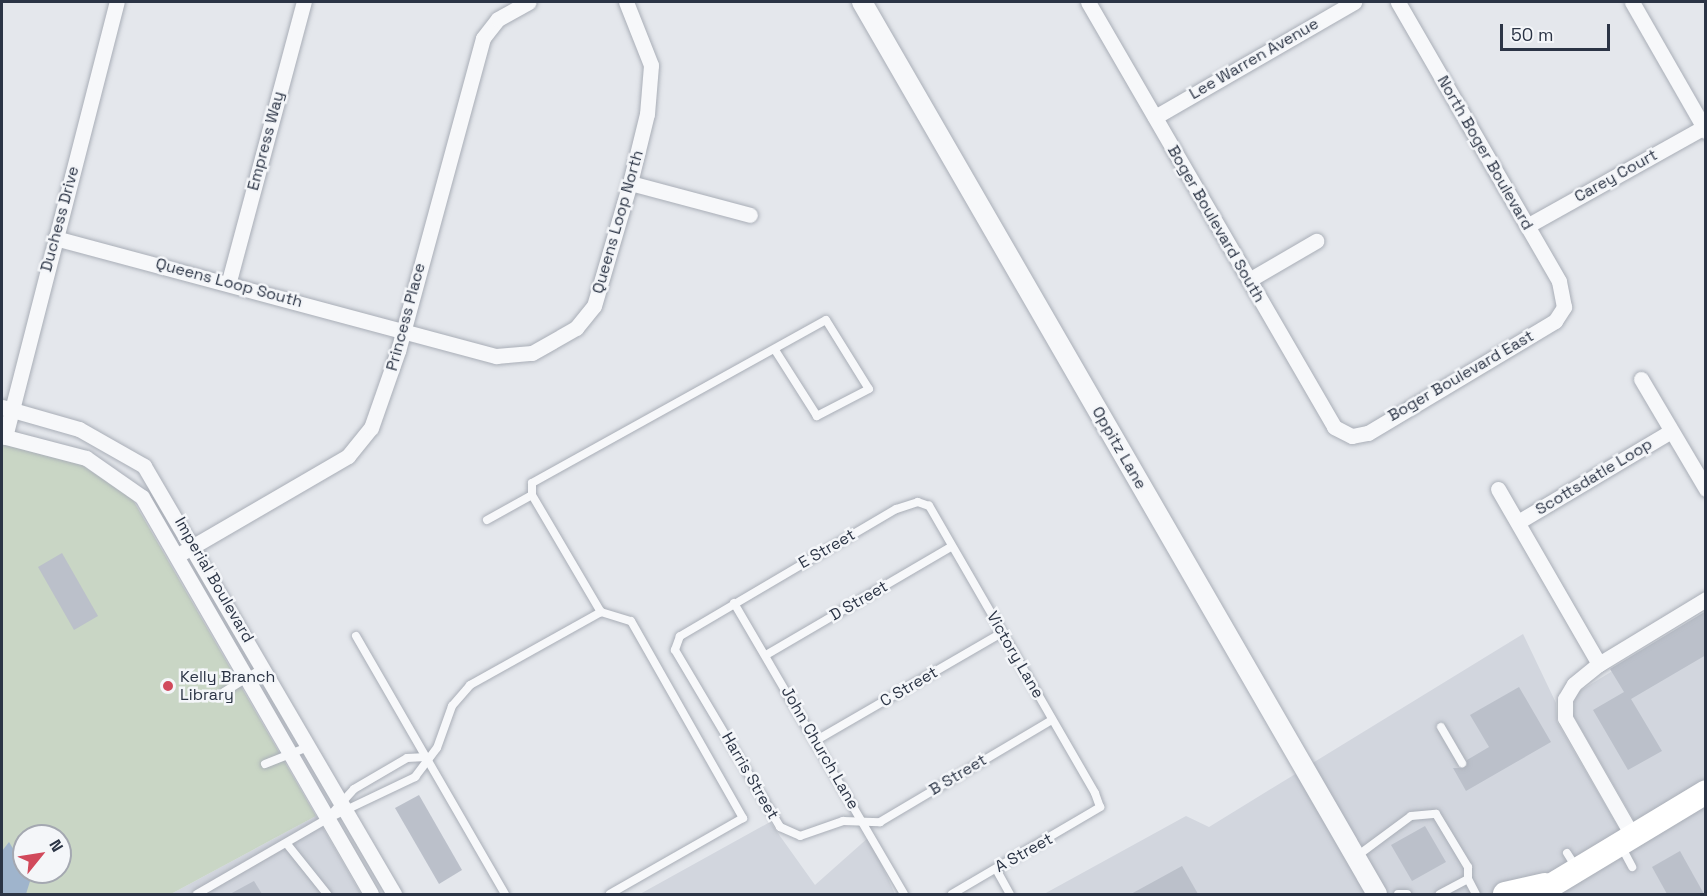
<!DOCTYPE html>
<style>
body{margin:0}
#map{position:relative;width:1707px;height:896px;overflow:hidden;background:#e4e7ec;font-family:"Space Grotesk",sans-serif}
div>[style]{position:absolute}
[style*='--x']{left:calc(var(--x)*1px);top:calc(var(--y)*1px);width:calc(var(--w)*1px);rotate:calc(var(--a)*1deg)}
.built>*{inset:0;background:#d2d6de}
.green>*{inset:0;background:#c9d6c5}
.water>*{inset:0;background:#9fb4cc}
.building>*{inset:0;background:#bbc0ca}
.roads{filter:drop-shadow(0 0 2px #a9aeb7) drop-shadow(0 0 2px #a9aeb7)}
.service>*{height:8px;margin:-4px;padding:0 4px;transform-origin:4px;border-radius:4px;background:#f7f8fa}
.minor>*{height:15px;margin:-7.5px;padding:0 7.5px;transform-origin:7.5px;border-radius:7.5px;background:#f7f8fa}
.tertiary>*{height:20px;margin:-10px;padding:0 10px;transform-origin:10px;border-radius:10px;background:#f7f8fa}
.primary>*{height:24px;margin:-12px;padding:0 12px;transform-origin:12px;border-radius:12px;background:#fff}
.dots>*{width:16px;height:16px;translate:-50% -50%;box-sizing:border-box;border:3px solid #f4f6f9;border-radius:50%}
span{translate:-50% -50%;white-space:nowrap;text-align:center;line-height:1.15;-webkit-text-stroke:5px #f4f6f9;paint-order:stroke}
.street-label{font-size:16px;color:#2b3445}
.poi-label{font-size:16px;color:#2b3445}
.left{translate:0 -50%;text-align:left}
.frame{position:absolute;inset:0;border:3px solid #2b3445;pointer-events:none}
.north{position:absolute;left:12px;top:824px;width:60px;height:60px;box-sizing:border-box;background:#f4f6f9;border:2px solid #a4a8b1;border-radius:50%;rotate:60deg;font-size:16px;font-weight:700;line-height:24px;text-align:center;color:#2b3445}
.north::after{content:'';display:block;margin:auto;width:21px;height:27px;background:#d1495b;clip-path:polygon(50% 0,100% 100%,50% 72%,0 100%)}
.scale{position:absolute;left:1500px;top:24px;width:110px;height:27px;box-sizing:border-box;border:3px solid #2b3445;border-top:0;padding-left:8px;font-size:18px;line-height:21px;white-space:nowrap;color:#2b3445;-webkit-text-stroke:4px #f4f6f9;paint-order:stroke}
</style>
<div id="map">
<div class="built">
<i style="clip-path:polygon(1705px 614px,1705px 784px,1636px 824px,1573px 715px,1575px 694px)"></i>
<i style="clip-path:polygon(1523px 634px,1556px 703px,1557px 722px,1621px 832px,1547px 876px,1490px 894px,1387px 894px,1311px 764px)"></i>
<i style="clip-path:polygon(1297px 773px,1367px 894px,1044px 894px,1186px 816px,1209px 827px)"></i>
<i style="clip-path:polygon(1705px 801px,1705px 894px,1547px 894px)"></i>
<i style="clip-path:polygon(316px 816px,361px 894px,171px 894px)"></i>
<i style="clip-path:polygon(770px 822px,815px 885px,869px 837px,895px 894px,640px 894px)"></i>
</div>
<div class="green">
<i style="clip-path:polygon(evenodd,2px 444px,82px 465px,133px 500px,316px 816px,171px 894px,2px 894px,2px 444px,24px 836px,60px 836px,60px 872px,24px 872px,24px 836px)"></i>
</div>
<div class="water">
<i style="clip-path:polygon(9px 842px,31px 878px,26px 894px,2px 894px,2px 851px)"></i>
</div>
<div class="building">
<i style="clip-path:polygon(62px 553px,98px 616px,74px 630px,38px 567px)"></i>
<i style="clip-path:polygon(1706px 611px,1706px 655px,1631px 699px,1662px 751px,1628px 770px,1593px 710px,1624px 692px,1610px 669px)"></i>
<i style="clip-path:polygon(1519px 687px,1551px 742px,1466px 791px,1453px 768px,1464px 768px,1467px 760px,1489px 747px,1470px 715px)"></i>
<i style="clip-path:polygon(419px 795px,462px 870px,439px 884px,395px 808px)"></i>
<i style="clip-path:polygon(1425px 826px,1446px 862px,1412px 881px,1391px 845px)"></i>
<i style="clip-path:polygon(1680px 851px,1704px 894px,1667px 894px,1652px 867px)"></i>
<i style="clip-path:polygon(1182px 866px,1198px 894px,1131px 894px)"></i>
<i style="clip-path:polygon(254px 881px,262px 894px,230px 894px)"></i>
</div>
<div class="roads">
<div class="service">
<i style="--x:532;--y:495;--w:12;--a:-90"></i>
<i style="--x:532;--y:483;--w:336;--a:-29"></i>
<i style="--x:826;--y:320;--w:81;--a:58.1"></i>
<i style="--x:869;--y:389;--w:59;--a:152.6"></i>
<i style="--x:817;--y:416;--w:78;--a:-122.5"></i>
<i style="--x:487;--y:520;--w:51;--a:-29.1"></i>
<i style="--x:532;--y:495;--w:136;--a:59.5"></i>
<i style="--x:601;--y:612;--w:31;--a:17"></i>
<i style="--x:631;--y:621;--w:227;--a:60.4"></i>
<i style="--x:743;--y:818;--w:153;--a:150.3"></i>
<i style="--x:734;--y:603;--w:337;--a:59.7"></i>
<i style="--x:356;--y:636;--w:298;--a:60"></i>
<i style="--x:766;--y:655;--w:214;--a:-30.3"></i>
<i style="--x:224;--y:692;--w:46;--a:-31.6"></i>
<i style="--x:1441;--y:727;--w:42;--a:59.7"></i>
<i style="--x:815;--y:741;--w:215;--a:-30.1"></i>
<i style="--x:265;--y:764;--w:46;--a:-21.6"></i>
<i style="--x:327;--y:819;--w:40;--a:-48"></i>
<i style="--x:354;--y:789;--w:61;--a:-30.3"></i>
<i style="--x:407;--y:758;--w:19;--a:-3"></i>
<i style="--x:287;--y:844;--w:64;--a:51.3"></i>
<i style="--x:1621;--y:846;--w:24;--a:62"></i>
<i style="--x:1567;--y:853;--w:15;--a:58"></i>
<i style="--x:1357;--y:856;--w:67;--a:-36.5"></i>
<i style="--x:1411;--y:816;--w:25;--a:-5"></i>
<i style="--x:1436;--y:814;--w:62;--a:58.9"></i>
<i style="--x:1468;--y:867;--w:12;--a:90"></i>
<i style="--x:1468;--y:879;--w:32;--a:152"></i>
<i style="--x:996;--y:869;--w:29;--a:61"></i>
<i style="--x:1468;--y:879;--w:17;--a:62"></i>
<i style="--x:197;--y:894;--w:150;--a:-30"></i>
<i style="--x:327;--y:819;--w:98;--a:-25.5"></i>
<i style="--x:415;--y:777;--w:36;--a:-53"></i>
<i style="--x:437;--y:748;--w:45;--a:-70.3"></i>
<i style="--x:452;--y:706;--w:28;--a:-49"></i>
<i style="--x:470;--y:685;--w:150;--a:-29.1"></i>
<i style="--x:952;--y:894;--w:172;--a:-30.4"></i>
<i style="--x:1100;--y:807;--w:15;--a:-110"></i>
<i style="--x:1095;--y:793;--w:332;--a:-120"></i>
<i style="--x:929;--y:506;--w:12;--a:-160"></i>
<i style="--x:918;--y:502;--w:23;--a:162"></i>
<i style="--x:896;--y:509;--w:251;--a:149.5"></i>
<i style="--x:680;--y:636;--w:15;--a:110"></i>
<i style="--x:675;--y:650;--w:206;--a:59.3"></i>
<i style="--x:780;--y:827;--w:22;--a:24"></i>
<i style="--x:800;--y:836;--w:46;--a:-19.2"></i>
<i style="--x:843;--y:821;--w:37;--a:2"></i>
<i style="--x:880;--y:822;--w:200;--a:-30.7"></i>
<i style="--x:1398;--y:894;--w:9;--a:0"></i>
</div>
<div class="minor">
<i style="--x:1088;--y:2;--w:491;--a:59.9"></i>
<i style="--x:1334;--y:427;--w:20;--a:27"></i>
<i style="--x:1352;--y:436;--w:16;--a:-11"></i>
<i style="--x:1368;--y:433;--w:218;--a:-30.9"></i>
<i style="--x:1555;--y:321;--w:17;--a:-57"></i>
<i style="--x:1564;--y:307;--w:26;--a:-101"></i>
<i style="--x:1559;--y:281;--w:322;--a:-120"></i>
<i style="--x:1632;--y:2;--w:149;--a:60.2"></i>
<i style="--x:1155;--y:117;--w:230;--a:-30"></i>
<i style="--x:630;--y:183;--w:124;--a:14.9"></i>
<i style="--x:1527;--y:226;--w:205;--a:-29.2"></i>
<i style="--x:55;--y:238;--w:457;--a:15"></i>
<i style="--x:496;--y:356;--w:36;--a:-5"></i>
<i style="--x:532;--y:353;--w:51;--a:-29.6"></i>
<i style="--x:576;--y:328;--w:28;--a:-51"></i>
<i style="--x:594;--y:306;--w:128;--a:-73.7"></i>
<i style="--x:630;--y:183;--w:71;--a:-76.2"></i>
<i style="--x:647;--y:114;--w:49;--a:-85.3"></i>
<i style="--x:651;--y:65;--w:68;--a:-111.6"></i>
<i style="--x:1249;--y:280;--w:78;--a:-30.2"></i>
<i style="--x:229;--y:281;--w:289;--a:-75"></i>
<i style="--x:1641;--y:379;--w:128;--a:59.4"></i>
<i style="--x:2;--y:407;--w:80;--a:15.9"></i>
<i style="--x:79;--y:429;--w:75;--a:29.6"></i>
<i style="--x:144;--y:466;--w:496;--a:59.7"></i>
<i style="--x:2;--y:436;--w:87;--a:14.7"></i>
<i style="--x:86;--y:458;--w:68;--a:34.9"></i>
<i style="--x:142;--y:497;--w:458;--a:60"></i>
<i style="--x:5;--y:437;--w:449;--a:-75.6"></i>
<i style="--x:1498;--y:489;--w:202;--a:60"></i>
<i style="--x:1518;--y:522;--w:178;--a:-30.7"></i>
<i style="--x:178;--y:555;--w:197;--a:-30.2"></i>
<i style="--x:348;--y:456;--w:36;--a:-51"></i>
<i style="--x:371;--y:428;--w:82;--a:-70.7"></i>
<i style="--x:398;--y:351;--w:324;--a:-74.8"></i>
<i style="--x:483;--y:38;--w:24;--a:-52"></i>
<i style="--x:498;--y:19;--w:35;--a:-29"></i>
<i style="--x:1632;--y:835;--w:135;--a:-119.8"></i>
<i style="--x:1565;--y:718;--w:19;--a:-90"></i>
<i style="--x:1565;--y:699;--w:17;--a:-59"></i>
<i style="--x:1574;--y:684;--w:32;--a:-39"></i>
<i style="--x:1599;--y:664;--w:125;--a:-31.3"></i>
</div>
<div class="tertiary">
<i style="--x:862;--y:2;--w:1030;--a:60"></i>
</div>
<div class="primary">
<i style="--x:1505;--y:894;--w:41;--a:-12.7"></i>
<i style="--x:1537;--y:894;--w:197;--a:-31.1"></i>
</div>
</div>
<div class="dots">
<i style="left:168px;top:686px;background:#d1495b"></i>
</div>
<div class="street-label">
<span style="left:1254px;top:59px;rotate:-30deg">Lee Warren Avenue</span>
<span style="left:266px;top:141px;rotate:-75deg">Empress Way</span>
<span style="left:1485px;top:153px;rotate:60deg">North Boger Boulevard</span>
<span style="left:1616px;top:176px;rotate:-29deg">Carey Court</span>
<span style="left:60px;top:219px;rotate:-75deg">Duchess Drive</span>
<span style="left:618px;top:222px;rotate:-74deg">Queens Loop North</span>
<span style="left:1216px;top:224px;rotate:60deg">Boger Boulevard South</span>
<span style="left:229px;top:283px;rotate:15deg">Queens Loop South</span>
<span style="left:406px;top:317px;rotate:-75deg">Princess Place</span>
<span style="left:1461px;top:376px;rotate:-30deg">Boger Boulevard East</span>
<span style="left:1119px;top:448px;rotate:60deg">Oppitz Lane</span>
<span style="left:1594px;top:477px;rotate:-31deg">Scottsdatle Loop</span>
<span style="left:827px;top:549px;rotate:-30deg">E Street</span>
<span style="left:214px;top:580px;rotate:60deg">Imperial Boulevard</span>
<span style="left:859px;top:601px;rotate:-30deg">D Street</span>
<span style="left:1015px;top:655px;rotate:60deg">Victory Lane</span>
<span style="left:909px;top:687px;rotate:-30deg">C Street</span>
<span style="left:820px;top:748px;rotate:60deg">John Church Lane</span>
<span style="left:958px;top:775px;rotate:-31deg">B Street</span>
<span style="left:750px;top:776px;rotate:60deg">Harris Street</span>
<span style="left:1024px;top:853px;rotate:-29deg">A Street</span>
</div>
<div class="poi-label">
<span class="left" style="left:180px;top:686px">Kelly Branch<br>Library</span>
</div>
<div class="frame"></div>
<div class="north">N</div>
<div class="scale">50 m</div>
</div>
